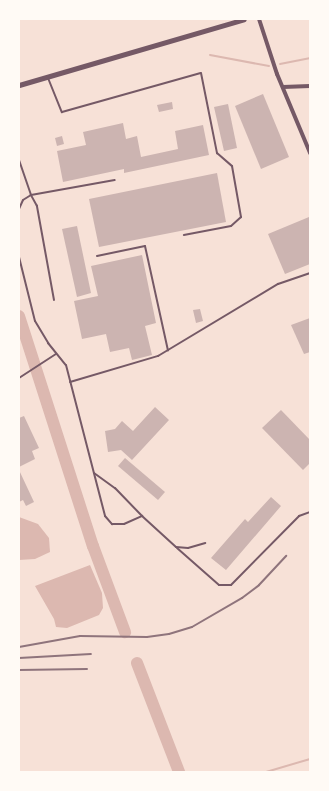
<!DOCTYPE html>
<style>
body{margin:0}
#map{position:relative;width:329px;height:791px;overflow:hidden;background:#f7e1d7;font-family:Lato,sans-serif}
div>[style]{position:absolute}
[style*='--x']{left:calc(var(--x)*1px);top:calc(var(--y)*1px);width:calc(var(--w)*1px);rotate:calc(var(--a)*1deg)}
.water>*{inset:0;background:#dcb8b0}
.stream>*{height:2px;margin:-1px;padding:0 1px;transform-origin:1px;border-radius:1px;background:#dcb8b0}
.river>*{height:12px;margin:-6px;padding:0 6px;transform-origin:6px;border-radius:6px;background:#dcb8b0}
.building>*{inset:0;background:#ccb4b1}
.service>*{height:2px;margin:-1px;padding:0 1px;transform-origin:1px;border-radius:1px;background:#755966}
.minor>*{height:4px;margin:-2px;padding:0 2px;transform-origin:2px;border-radius:2px;background:#755966}
.tertiary>*{height:5px;margin:-2.5px;padding:0 2.5px;transform-origin:2.5px;border-radius:2.5px;background:#755966}
.rail>*{height:2px;margin:-1px;padding:0 1px;transform-origin:1px;border-radius:1px;background:#8f747c}
span{translate:-50% -50%;white-space:nowrap;text-align:center;line-height:1.15;-webkit-text-stroke:3px #fffaf5;paint-order:stroke}
.frame{position:absolute;inset:0;border:20px solid #fffaf5;pointer-events:none}
</style>
<div id="map">
<div class="water">
<i style="clip-path:polygon(19px 517px,38px 524px,49px 538px,50px 552px,35px 559px,19px 560px)"></i>
<i style="clip-path:polygon(90px 565px,102px 593px,103px 608px,99px 615px,67px 628px,56px 627px,54px 619px,35px 586px)"></i>
</div>
<div class="stream">
<i style="--x:210;--y:55;--w:60;--a:10.6"></i>
<i style="--x:280;--y:64;--w:31;--a:-11"></i>
<i style="--x:266;--y:772;--w:46;--a:-16.5"></i>
</div>
<div class="river">
<i style="--x:19;--y:316;--w:242;--a:72.2"></i>
<i style="--x:93;--y:546;--w:92;--a:69.6"></i>
<i style="--x:137;--y:663;--w:117;--a:68.9"></i>
</div>
<div class="building">
<i style="clip-path:polygon(263px 94px,289px 157px,261px 169px,235px 106px)"></i>
<i style="clip-path:polygon(172px 102px,173px 109px,159px 112px,157px 105px)"></i>
<i style="clip-path:polygon(228px 104px,237px 148px,224px 151px,214px 107px)"></i>
<i style="clip-path:polygon(123px 123px,126px 139px,137px 136px,141px 157px,178px 149px,175px 131px,203px 125px,209px 155px,124px 173px,124px 169px,63px 182px,57px 151px,86px 145px,83px 132px)"></i>
<i style="clip-path:polygon(62px 136px,64px 144px,57px 146px,55px 138px)"></i>
<i style="clip-path:polygon(217px 173px,226px 222px,99px 247px,89px 199px)"></i>
<i style="clip-path:polygon(309px 217px,310px 264px,285px 274px,268px 234px)"></i>
<i style="clip-path:polygon(77px 226px,91px 293px,77px 297px,62px 229px)"></i>
<i style="clip-path:polygon(142px 255px,156px 323px,145px 326px,152px 355px,132px 360px,129px 348px,110px 352px,106px 334px,82px 339px,74px 301px,98px 296px,91px 266px)"></i>
<i style="clip-path:polygon(200px 309px,203px 321px,196px 323px,193px 310px)"></i>
<i style="clip-path:polygon(310px 318px,310px 352px,304px 354px,291px 325px)"></i>
<i style="clip-path:polygon(155px 407px,169px 420px,132px 460px,121px 450px,108px 452px,105px 431px,115px 429px,122px 421px,133px 431px)"></i>
<i style="clip-path:polygon(281px 410px,310px 440px,310px 463px,303px 470px,262px 428px)"></i>
<i style="clip-path:polygon(24px 416px,39px 448px,32px 451px,35px 459px,19px 467px,19px 418px)"></i>
<i style="clip-path:polygon(125px 458px,165px 492px,158px 500px,118px 466px)"></i>
<i style="clip-path:polygon(19px 470px,34px 502px,26px 506px,23px 500px,19px 502px)"></i>
<i style="clip-path:polygon(271px 497px,281px 506px,226px 570px,211px 558px,245px 519px,248px 522px)"></i>
</div>
<div class="service">
<i style="--x:48;--y:78;--w:37;--a:68"></i>
<i style="--x:62;--y:112;--w:144;--a:-15.7"></i>
<i style="--x:201;--y:73;--w:82;--a:78.7"></i>
<i style="--x:217;--y:153;--w:20;--a:41"></i>
<i style="--x:232;--y:166;--w:52;--a:80"></i>
<i style="--x:241;--y:217;--w:13;--a:138"></i>
<i style="--x:231;--y:226;--w:48;--a:169.2"></i>
<i style="--x:19;--y:160;--w:37;--a:71"></i>
<i style="--x:31;--y:195;--w:9;--a:148"></i>
<i style="--x:23;--y:200;--w:10;--a:114"></i>
<i style="--x:97;--y:256;--w:49;--a:-11.8"></i>
<i style="--x:145;--y:246;--w:107;--a:77.6"></i>
<i style="--x:19;--y:257;--w:66;--a:76"></i>
<i style="--x:35;--y:321;--w:26;--a:59"></i>
<i style="--x:48;--y:343;--w:28;--a:51"></i>
<i style="--x:66;--y:365;--w:156;--a:75.5"></i>
<i style="--x:105;--y:516;--w:11;--a:49"></i>
<i style="--x:112;--y:524;--w:12;--a:0"></i>
<i style="--x:124;--y:524;--w:20;--a:-24"></i>
<i style="--x:142;--y:516;--w:46;--a:42.4"></i>
<i style="--x:176;--y:547;--w:12;--a:5"></i>
<i style="--x:188;--y:548;--w:18;--a:-16"></i>
<i style="--x:54;--y:300;--w:96;--a:-100.3"></i>
<i style="--x:37;--y:206;--w:13;--a:-119"></i>
<i style="--x:31;--y:195;--w:85;--a:-10.1"></i>
<i style="--x:19;--y:378;--w:44;--a:-33"></i>
<i style="--x:70;--y:382;--w:92;--a:-16.5"></i>
<i style="--x:158;--y:356;--w:140;--a:-31"></i>
<i style="--x:278;--y:284;--w:34;--a:-19"></i>
<i style="--x:94;--y:473;--w:26;--a:36"></i>
<i style="--x:115;--y:488;--w:39;--a:46"></i>
<i style="--x:177;--y:548;--w:56;--a:41.4"></i>
<i style="--x:219;--y:585;--w:12;--a:0"></i>
<i style="--x:231;--y:585;--w:97;--a:-45.4"></i>
<i style="--x:299;--y:516;--w:12;--a:-20"></i>
</div>
<div class="minor">
<i style="--x:259;--y:19;--w:58;--a:71.9"></i>
<i style="--x:277;--y:74;--w:86;--a:67.3"></i>
<i style="--x:283;--y:87;--w:27;--a:-2"></i>
</div>
<div class="tertiary">
<i style="--x:19;--y:85;--w:234;--a:-16.3"></i>
</div>
<div class="rail">
<i style="--x:19;--y:647;--w:62;--a:-10.2"></i>
<i style="--x:80;--y:636;--w:67;--a:0.9"></i>
<i style="--x:147;--y:637;--w:22;--a:-8"></i>
<i style="--x:169;--y:634;--w:24;--a:-17"></i>
<i style="--x:192;--y:627;--w:58;--a:-30.1"></i>
<i style="--x:242;--y:598;--w:21;--a:-37"></i>
<i style="--x:259;--y:585;--w:40;--a:-47"></i>
<i style="--x:19;--y:658;--w:72;--a:-3.2"></i>
<i style="--x:19;--y:670;--w:68;--a:-0.8"></i>
</div>
<div class="frame"></div>
</div>
